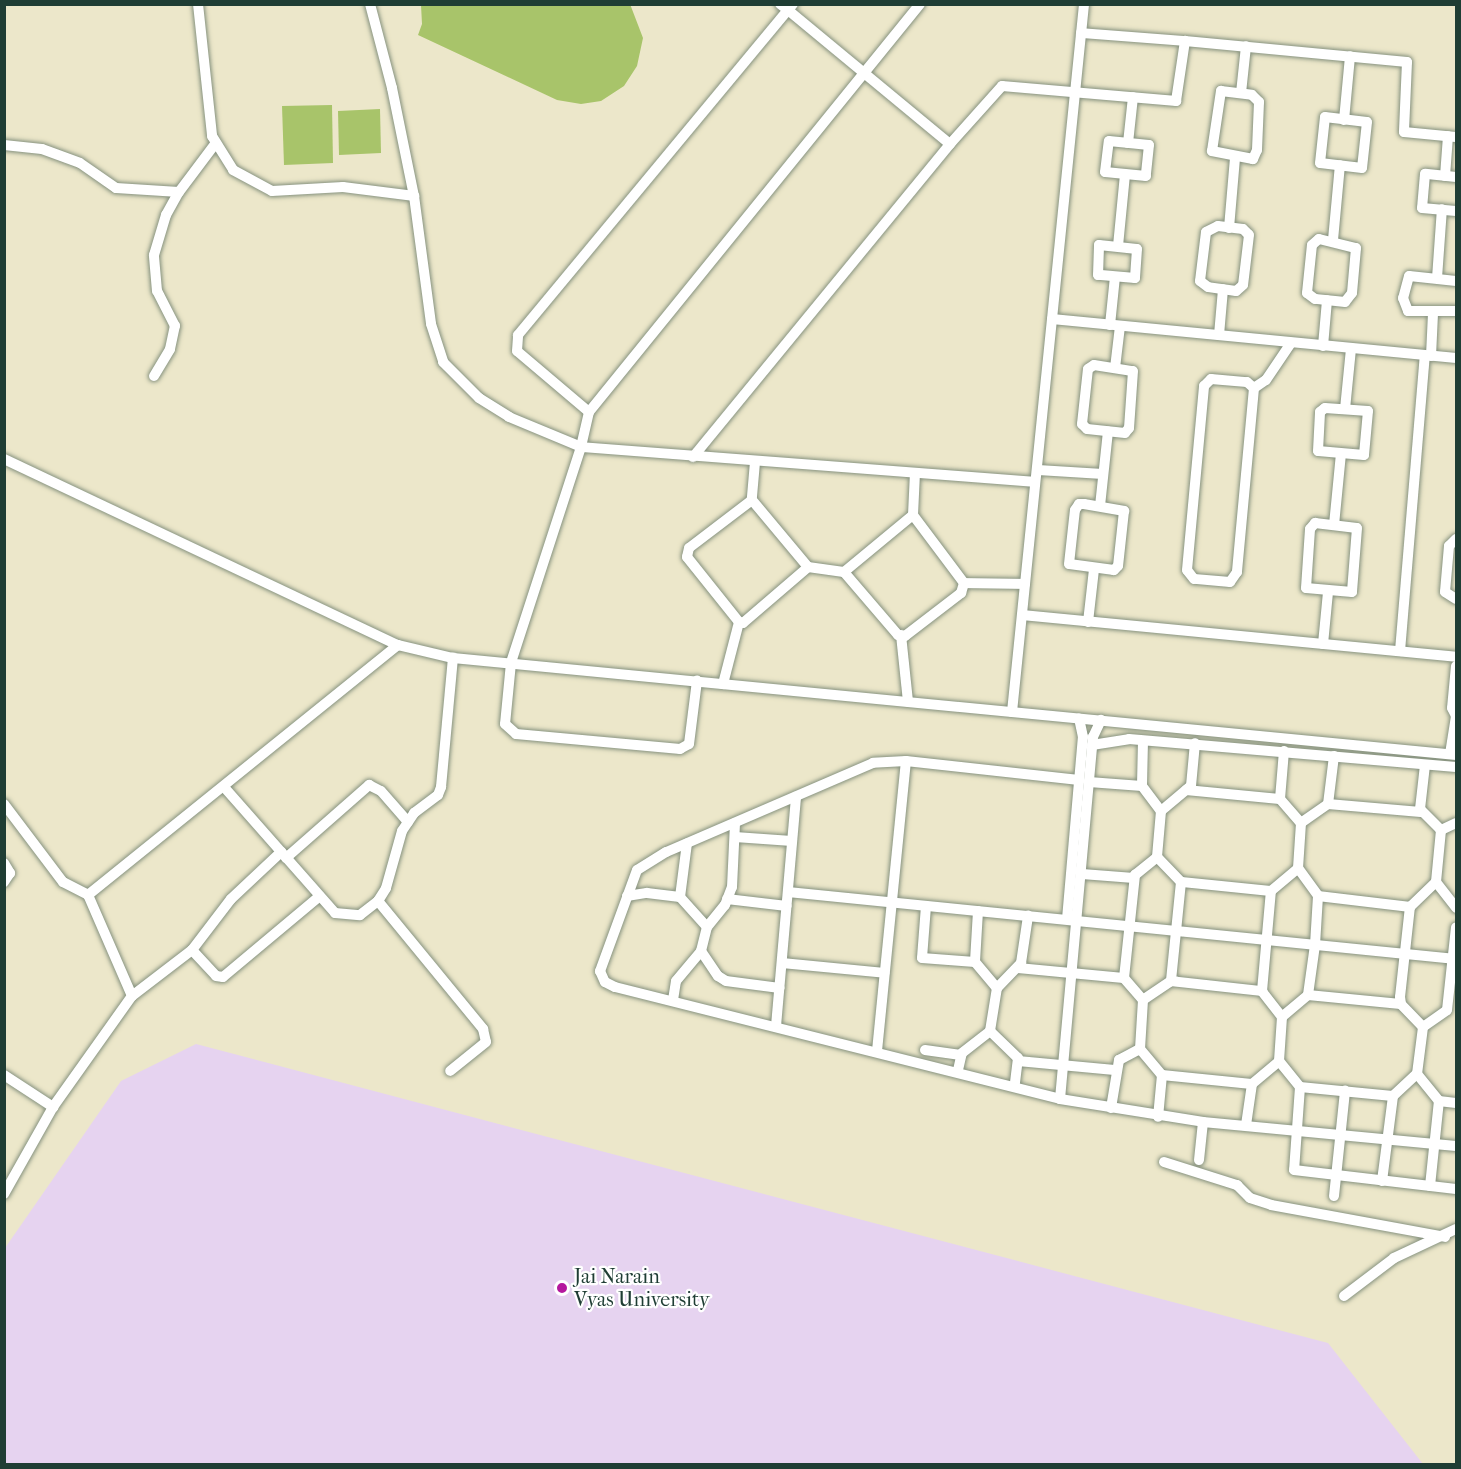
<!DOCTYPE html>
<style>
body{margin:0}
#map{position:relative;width:1461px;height:1469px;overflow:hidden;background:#ece7ca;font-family:"IM FELL French Canon",serif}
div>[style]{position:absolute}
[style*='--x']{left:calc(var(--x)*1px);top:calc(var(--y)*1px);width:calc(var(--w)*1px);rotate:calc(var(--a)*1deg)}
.built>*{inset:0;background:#e6d3f0}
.green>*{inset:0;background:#a8c46a}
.roads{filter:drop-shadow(0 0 2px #86927f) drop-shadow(0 0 2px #86927f)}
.minor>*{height:10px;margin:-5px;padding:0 5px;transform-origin:5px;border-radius:5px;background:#fff}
.dots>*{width:16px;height:16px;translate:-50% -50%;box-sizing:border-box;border:3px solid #fff;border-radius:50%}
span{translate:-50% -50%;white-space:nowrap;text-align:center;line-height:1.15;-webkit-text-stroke:4.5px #fff;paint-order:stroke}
.poi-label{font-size:20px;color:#1f3d34}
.left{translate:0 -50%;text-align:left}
.frame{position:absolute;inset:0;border:6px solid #1f3d34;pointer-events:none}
</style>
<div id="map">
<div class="built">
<i style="clip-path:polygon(196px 1044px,1328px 1343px,1423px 1464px,5px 1464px,5px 1248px,121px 1081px)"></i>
</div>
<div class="green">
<i style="clip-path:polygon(630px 4px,643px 38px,637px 66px,624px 86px,601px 101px,581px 104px,557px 100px,418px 35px,422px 24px,421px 5px)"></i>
<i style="clip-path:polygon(332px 105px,333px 163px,284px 165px,282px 106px)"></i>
<i style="clip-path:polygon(380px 109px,381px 153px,339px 155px,338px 111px)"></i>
</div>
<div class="roads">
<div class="minor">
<i style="--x:198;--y:4;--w:133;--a:83.9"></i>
<i style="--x:212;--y:136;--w:40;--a:58"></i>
<i style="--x:233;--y:170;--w:44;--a:28.3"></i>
<i style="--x:272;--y:191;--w:71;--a:-3.2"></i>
<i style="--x:343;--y:187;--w:72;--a:7.2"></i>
<i style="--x:370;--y:4;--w:87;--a:75.3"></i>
<i style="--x:392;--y:88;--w:110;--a:78.5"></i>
<i style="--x:414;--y:196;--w:129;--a:82.4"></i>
<i style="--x:431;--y:324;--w:40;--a:72"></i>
<i style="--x:443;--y:362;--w:51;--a:45"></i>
<i style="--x:479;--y:398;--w:36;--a:32"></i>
<i style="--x:509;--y:417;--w:78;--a:22.6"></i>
<i style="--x:581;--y:447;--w:227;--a:108"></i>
<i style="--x:511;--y:663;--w:61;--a:95.6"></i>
<i style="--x:505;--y:724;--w:15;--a:42"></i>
<i style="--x:516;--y:734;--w:165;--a:5.2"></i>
<i style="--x:680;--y:749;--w:10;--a:-29"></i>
<i style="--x:689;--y:744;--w:64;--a:-82.8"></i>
<i style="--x:780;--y:4;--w:10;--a:37"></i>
<i style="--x:788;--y:10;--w:8;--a:-50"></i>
<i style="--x:920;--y:4;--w:525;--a:129.05"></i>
<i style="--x:589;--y:412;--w:36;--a:103"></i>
<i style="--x:581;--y:447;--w:455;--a:4.4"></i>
<i style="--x:1081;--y:33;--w:104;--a:4.4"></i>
<i style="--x:1221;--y:91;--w:31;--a:7"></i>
<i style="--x:1252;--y:95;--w:10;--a:45"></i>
<i style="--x:1259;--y:102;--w:48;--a:92.4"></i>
<i style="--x:1257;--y:150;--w:10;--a:114"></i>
<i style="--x:1253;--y:159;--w:42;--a:-169"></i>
<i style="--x:1212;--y:151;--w:61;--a:-81.5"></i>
<i style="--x:1241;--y:93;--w:47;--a:-83.9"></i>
<i style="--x:1325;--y:117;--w:42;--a:6.8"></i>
<i style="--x:1367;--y:122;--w:46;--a:96.2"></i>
<i style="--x:1362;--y:168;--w:42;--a:-173.2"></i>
<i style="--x:1320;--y:163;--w:46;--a:-83.8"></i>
<i style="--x:1344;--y:120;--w:64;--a:-84.6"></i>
<i style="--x:1109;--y:141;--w:40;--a:5.7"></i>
<i style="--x:1149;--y:145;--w:31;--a:96"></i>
<i style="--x:1146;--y:176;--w:41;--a:-174.4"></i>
<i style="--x:1105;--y:172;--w:31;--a:-83"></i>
<i style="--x:1128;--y:143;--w:46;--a:-83.8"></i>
<i style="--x:4;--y:145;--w:38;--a:6"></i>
<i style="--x:42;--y:149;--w:40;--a:20.2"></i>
<i style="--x:80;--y:163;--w:44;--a:34.8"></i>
<i style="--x:116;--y:188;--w:63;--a:3.6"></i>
<i style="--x:179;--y:192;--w:60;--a:-53.1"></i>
<i style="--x:1445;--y:176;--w:40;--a:-85.7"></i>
<i style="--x:1456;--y:177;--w:31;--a:-174"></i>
<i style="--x:1425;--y:174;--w:34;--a:95"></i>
<i style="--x:1422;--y:208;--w:34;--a:5"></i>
<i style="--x:1218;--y:226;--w:25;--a:7"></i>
<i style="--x:1243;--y:229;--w:8;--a:45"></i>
<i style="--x:1249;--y:235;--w:50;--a:96.8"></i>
<i style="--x:1243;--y:285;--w:9;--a:139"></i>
<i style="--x:1236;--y:291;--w:28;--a:-172"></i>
<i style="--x:1208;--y:287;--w:10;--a:-143"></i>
<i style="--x:1200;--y:281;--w:49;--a:-83"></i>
<i style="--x:1206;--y:232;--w:13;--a:-27"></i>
<i style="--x:1229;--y:228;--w:70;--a:-85.1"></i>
<i style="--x:1319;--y:239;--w:38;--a:14"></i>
<i style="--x:1356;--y:248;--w:45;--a:95.1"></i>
<i style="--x:1352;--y:293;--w:11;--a:128"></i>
<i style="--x:1345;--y:302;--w:30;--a:-174"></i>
<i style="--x:1315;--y:299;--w:10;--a:-143"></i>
<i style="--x:1307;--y:293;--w:48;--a:-84.1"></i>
<i style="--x:1312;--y:245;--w:9;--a:-41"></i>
<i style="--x:1333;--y:240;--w:75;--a:-84.7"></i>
<i style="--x:1099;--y:245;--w:38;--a:6"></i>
<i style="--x:1137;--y:249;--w:29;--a:94"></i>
<i style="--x:1135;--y:278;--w:37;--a:-175"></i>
<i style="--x:1098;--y:275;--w:30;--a:-88"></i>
<i style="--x:1118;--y:246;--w:72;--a:-84.4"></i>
<i style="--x:1437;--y:278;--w:69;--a:-85.9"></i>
<i style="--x:1456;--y:281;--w:47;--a:-173.9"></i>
<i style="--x:1409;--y:276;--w:23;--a:105"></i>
<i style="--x:1403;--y:298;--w:14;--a:69"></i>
<i style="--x:1408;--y:311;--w:48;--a:0"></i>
<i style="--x:1052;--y:319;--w:406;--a:5.5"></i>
<i style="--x:1110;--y:325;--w:48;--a:-84.1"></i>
<i style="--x:1219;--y:335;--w:46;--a:-85"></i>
<i style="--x:1323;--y:346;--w:46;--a:-85"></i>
<i style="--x:1431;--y:356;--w:42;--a:-87.3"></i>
<i style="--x:1094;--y:365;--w:39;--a:9"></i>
<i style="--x:1133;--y:371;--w:57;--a:94"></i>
<i style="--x:1129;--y:428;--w:6;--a:129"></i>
<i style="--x:1125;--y:433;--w:38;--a:-174"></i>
<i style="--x:1087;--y:429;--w:7;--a:-135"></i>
<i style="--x:1082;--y:424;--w:55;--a:-83.8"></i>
<i style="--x:1088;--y:369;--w:7;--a:-34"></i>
<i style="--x:1115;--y:368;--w:42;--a:-83.2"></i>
<i style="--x:154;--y:376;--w:31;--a:-59"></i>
<i style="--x:170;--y:349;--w:24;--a:-78"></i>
<i style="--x:175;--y:326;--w:39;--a:-117"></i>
<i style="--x:157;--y:291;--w:36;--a:-95"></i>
<i style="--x:154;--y:255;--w:42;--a:-73.3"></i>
<i style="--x:166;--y:215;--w:26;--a:-61"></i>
<i style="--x:1211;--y:379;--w:36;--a:5"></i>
<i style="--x:1247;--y:382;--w:9;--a:41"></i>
<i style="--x:1254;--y:388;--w:185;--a:95.3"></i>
<i style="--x:1237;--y:572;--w:12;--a:125"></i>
<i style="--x:1230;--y:582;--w:36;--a:-175"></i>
<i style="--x:1194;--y:579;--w:11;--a:-128"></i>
<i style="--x:1187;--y:570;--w:185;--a:-84.7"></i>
<i style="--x:1204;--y:386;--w:10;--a:-45"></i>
<i style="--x:1254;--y:388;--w:14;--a:-34"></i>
<i style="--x:1266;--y:380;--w:45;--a:-56"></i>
<i style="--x:1325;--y:408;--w:43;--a:4"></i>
<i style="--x:1368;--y:411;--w:44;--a:95.2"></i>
<i style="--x:1364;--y:455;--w:46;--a:-175"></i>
<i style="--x:1318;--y:451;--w:39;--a:-87"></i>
<i style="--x:1320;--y:412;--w:6;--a:-39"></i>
<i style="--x:1345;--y:409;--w:60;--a:-84.3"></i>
<i style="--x:589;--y:412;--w:94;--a:-139.7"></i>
<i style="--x:517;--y:351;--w:16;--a:-86"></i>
<i style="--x:518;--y:335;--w:423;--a:-50.3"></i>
<i style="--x:788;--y:10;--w:210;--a:39.6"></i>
<i style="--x:693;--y:457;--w:405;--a:-50.6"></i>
<i style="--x:950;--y:144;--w:78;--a:-48.1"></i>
<i style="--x:1002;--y:86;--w:175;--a:4.9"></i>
<i style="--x:1176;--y:101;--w:61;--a:-81.5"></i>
<i style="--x:1185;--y:41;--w:223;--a:5.4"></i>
<i style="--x:1407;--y:62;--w:70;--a:92.5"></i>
<i style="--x:1404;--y:132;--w:52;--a:5.5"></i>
<i style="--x:4;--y:459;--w:436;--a:25.3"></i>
<i style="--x:398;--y:645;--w:57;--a:13.3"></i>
<i style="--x:453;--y:658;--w:1008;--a:5.52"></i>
<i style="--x:755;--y:462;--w:38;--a:95"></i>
<i style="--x:752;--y:500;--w:79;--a:142.7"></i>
<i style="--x:689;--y:548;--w:9;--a:103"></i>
<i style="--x:687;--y:557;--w:83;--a:51.3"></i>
<i style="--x:739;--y:622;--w:4;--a:14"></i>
<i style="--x:743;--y:623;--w:86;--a:-40.7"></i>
<i style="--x:808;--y:567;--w:36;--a:8"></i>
<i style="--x:844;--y:572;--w:89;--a:-39.6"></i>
<i style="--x:913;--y:515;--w:42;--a:-87.3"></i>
<i style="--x:1038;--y:470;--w:65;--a:3.5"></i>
<i style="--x:752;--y:500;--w:87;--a:50.1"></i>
<i style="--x:1084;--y:504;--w:41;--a:9.9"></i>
<i style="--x:1124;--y:511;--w:55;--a:96.2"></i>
<i style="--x:1118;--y:566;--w:6;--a:135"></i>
<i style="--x:1114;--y:570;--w:45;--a:-172.4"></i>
<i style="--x:1069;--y:564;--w:54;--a:-83.7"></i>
<i style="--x:1075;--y:510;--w:7;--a:-56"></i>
<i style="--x:1079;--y:504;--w:5;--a:0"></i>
<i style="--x:1100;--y:506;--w:75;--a:-83.9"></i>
<i style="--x:1315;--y:523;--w:42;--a:6.8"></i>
<i style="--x:1357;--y:528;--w:64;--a:94.5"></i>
<i style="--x:1352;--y:592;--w:46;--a:-175"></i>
<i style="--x:1306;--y:588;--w:59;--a:-86.1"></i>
<i style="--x:1310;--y:529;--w:8;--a:-50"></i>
<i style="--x:1334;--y:525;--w:71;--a:-84.4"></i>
<i style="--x:1456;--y:539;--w:10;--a:135"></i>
<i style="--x:1449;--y:546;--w:46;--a:95"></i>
<i style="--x:1445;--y:592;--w:13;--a:32"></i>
<i style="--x:844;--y:572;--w:83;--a:49.4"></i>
<i style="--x:898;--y:635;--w:7;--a:8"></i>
<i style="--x:905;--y:636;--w:71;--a:-37.5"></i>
<i style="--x:961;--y:593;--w:10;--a:-73"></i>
<i style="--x:964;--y:583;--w:85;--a:-126.9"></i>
<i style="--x:964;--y:583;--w:61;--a:0.9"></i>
<i style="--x:1022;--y:615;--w:436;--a:5.5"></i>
<i style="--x:1088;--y:622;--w:53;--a:-83.5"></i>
<i style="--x:901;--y:635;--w:67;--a:84"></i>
<i style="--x:1323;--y:644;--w:52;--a:-84.5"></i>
<i style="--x:1400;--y:651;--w:296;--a:-85.2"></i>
<i style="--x:1456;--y:666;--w:42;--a:95.4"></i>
<i style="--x:1452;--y:708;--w:9;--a:63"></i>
<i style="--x:723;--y:684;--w:64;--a:-75.5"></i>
<i style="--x:1012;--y:712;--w:712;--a:-84.19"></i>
<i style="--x:1143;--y:741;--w:45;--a:91.3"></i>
<i style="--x:1142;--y:786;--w:31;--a:53"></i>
<i style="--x:1161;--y:811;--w:46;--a:95"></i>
<i style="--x:1157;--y:857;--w:35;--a:46"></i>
<i style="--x:1181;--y:882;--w:100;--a:95.8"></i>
<i style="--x:1171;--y:981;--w:34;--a:146"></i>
<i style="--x:1092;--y:745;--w:37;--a:-9"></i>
<i style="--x:1129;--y:739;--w:328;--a:4.9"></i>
<i style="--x:1284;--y:751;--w:48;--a:94.8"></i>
<i style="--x:1280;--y:799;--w:32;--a:49"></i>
<i style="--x:1450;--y:754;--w:38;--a:-81"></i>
<i style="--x:1334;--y:756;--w:48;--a:97.1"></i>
<i style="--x:1328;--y:804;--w:33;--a:145"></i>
<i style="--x:1301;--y:823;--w:45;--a:93.8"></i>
<i style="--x:1298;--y:868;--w:34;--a:54"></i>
<i style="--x:1318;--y:896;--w:49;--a:93.5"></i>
<i style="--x:1315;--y:945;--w:50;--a:98"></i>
<i style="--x:1308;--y:995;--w:34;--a:140"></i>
<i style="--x:1282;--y:1017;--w:44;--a:93.9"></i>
<i style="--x:1279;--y:1061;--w:33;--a:51"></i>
<i style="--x:1300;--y:1087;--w:93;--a:5.5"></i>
<i style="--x:1425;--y:765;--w:44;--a:96.5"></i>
<i style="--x:1420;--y:809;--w:30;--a:45"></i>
<i style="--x:1079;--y:780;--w:174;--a:-173.7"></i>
<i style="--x:906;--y:761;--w:33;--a:177"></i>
<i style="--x:873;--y:763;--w:225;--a:156.7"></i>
<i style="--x:666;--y:852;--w:34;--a:148"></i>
<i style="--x:637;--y:870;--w:108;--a:110.1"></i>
<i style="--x:600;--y:971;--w:12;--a:66"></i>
<i style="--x:605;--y:982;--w:11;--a:27"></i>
<i style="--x:615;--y:987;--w:459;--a:14.1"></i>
<i style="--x:1060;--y:1099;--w:145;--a:9.1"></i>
<i style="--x:1203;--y:1122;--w:254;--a:5.4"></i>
<i style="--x:1089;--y:782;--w:53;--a:4.3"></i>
<i style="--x:224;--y:787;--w:168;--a:48.6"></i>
<i style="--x:335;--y:913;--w:25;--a:5"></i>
<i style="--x:360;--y:915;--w:23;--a:-38"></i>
<i style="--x:378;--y:901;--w:15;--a:-58"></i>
<i style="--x:386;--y:888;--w:59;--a:-74.3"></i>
<i style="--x:402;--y:831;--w:22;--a:-56"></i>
<i style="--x:414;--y:813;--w:30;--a:-37"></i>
<i style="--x:438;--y:795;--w:9;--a:-69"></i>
<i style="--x:441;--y:787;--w:130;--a:-84.7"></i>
<i style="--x:1186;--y:790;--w:94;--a:5.5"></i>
<i style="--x:4;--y:804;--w:98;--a:52.9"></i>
<i style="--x:63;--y:882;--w:28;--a:27"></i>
<i style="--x:88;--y:895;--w:398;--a:-38.9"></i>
<i style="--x:1328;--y:804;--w:93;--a:4.9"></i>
<i style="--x:1161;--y:811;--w:39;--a:-40"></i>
<i style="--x:1191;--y:786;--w:43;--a:-84.7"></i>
<i style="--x:1456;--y:823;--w:17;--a:155"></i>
<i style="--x:1441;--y:830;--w:52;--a:95.5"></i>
<i style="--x:1436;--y:882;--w:33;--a:52"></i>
<i style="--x:735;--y:837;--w:57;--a:4"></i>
<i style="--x:286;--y:858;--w:111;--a:-41.3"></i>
<i style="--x:369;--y:785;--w:13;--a:27"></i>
<i style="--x:381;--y:791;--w:41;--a:48.9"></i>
<i style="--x:4;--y:863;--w:12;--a:59"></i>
<i style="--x:10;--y:873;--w:11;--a:124"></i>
<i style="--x:1082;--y:874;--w:52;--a:4.4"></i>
<i style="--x:1181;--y:882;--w:90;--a:5.7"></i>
<i style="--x:788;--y:892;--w:671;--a:5.73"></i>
<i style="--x:627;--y:896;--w:20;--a:-9"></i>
<i style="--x:647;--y:893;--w:33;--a:7"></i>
<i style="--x:680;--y:897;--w:40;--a:48"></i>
<i style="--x:1318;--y:896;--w:93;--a:6.8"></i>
<i style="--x:680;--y:897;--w:54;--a:-82.6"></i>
<i style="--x:727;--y:899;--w:60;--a:6.7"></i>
<i style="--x:378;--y:901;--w:166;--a:50.6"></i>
<i style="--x:483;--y:1029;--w:13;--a:77"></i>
<i style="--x:486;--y:1042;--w:46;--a:141.1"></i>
<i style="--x:926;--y:906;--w:52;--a:94.4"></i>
<i style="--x:922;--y:958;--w:53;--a:4.3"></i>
<i style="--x:978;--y:911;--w:51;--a:93.4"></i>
<i style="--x:975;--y:962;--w:34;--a:50"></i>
<i style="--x:1067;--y:919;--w:183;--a:-85"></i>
<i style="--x:1083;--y:737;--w:19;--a:-102"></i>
<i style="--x:192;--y:950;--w:35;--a:47"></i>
<i style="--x:216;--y:976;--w:7;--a:8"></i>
<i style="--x:223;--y:977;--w:126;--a:-39.9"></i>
<i style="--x:701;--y:951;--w:30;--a:56"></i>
<i style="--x:718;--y:976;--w:9;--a:32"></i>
<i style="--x:726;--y:981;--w:54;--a:7.4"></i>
<i style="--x:782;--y:963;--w:103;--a:5.5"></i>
<i style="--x:1018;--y:968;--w:106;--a:5.4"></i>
<i style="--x:1171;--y:981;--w:92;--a:6.3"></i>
<i style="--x:1308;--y:995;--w:93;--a:5.5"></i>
<i style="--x:132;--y:996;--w:76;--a:-37.5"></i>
<i style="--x:192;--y:950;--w:64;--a:-52.6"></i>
<i style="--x:231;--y:899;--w:69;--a:-43.2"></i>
<i style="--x:673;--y:1000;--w:19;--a:-81"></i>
<i style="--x:676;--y:981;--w:39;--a:-50"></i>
<i style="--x:701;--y:951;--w:25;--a:-76"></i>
<i style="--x:707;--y:927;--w:28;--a:-51"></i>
<i style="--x:725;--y:905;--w:19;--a:-69"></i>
<i style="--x:732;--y:887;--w:64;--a:-87.3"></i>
<i style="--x:1282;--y:1017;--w:33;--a:-128"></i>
<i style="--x:1262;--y:991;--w:100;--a:-84.9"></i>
<i style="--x:1271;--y:891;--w:35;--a:-40"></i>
<i style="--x:776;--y:1026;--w:230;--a:-85"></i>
<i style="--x:1423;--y:1027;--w:32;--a:-134"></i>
<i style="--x:1401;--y:1004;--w:7;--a:-98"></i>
<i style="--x:1400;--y:997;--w:91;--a:-83.7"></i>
<i style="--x:1410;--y:907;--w:36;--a:-44"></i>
<i style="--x:990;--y:1031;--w:39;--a:44"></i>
<i style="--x:1018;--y:1058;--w:26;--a:97"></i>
<i style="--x:1140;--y:1049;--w:49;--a:-86.5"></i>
<i style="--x:1143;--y:1000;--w:29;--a:-131"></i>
<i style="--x:1124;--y:978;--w:104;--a:-83.9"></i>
<i style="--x:1135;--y:875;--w:28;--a:-39"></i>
<i style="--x:1140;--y:1049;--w:34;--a:50"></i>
<i style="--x:1162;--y:1075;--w:42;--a:95.4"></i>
<i style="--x:925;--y:1050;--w:36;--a:8"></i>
<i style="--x:877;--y:1051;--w:291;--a:-84.3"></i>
<i style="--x:1018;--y:1061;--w:97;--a:5.3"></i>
<i style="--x:958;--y:1070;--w:17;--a:-77"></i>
<i style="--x:962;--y:1053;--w:36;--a:-38"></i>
<i style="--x:990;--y:1031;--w:44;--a:-80.8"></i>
<i style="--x:997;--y:988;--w:35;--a:-46"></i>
<i style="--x:1021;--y:963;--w:48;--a:-81.5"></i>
<i style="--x:4;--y:1075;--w:59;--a:33.1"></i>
<i style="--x:1162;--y:1075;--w:90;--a:5.7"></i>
<i style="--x:1252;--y:1084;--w:35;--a:-40"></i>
<i style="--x:1300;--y:1087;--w:83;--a:94.1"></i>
<i style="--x:1294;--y:1170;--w:163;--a:6.7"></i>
<i style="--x:1060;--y:1099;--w:364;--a:-84.8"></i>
<i style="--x:1093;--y:737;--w:19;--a:-65"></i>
<i style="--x:1439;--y:1101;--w:17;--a:7"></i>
<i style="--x:1111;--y:1108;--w:49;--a:-80.5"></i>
<i style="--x:1119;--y:1060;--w:24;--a:-28"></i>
<i style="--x:1246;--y:1125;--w:41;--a:-81.7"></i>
<i style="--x:1199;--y:1160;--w:38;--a:-84"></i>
<i style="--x:1164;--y:1162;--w:77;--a:17.5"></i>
<i style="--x:1237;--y:1185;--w:18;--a:45"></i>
<i style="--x:1250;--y:1198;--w:22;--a:18"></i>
<i style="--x:1271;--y:1205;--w:177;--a:10.4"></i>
<i style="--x:1382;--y:1181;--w:86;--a:-82.6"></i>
<i style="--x:1393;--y:1096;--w:33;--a:-43"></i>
<i style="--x:1430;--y:1186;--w:85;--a:-84"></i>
<i style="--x:1439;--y:1101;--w:35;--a:-129"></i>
<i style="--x:1417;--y:1074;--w:47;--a:-82.7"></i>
<i style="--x:1423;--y:1027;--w:29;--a:-35"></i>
<i style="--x:1447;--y:1010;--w:83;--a:-83.8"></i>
<i style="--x:4;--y:1194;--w:100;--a:-60.6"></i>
<i style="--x:53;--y:1107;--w:136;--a:-54.6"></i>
<i style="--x:132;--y:996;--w:110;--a:-113.5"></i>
<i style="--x:1334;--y:1196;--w:106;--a:-84"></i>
<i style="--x:1344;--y:1296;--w:63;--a:-37.2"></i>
<i style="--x:1394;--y:1258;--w:68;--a:-25.1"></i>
</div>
</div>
<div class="dots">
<i style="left:562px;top:1288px;background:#b5179e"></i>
</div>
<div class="poi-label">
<span class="left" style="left:574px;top:1288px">Jai Narain<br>Vyas University</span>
</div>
<div class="frame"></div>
</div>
